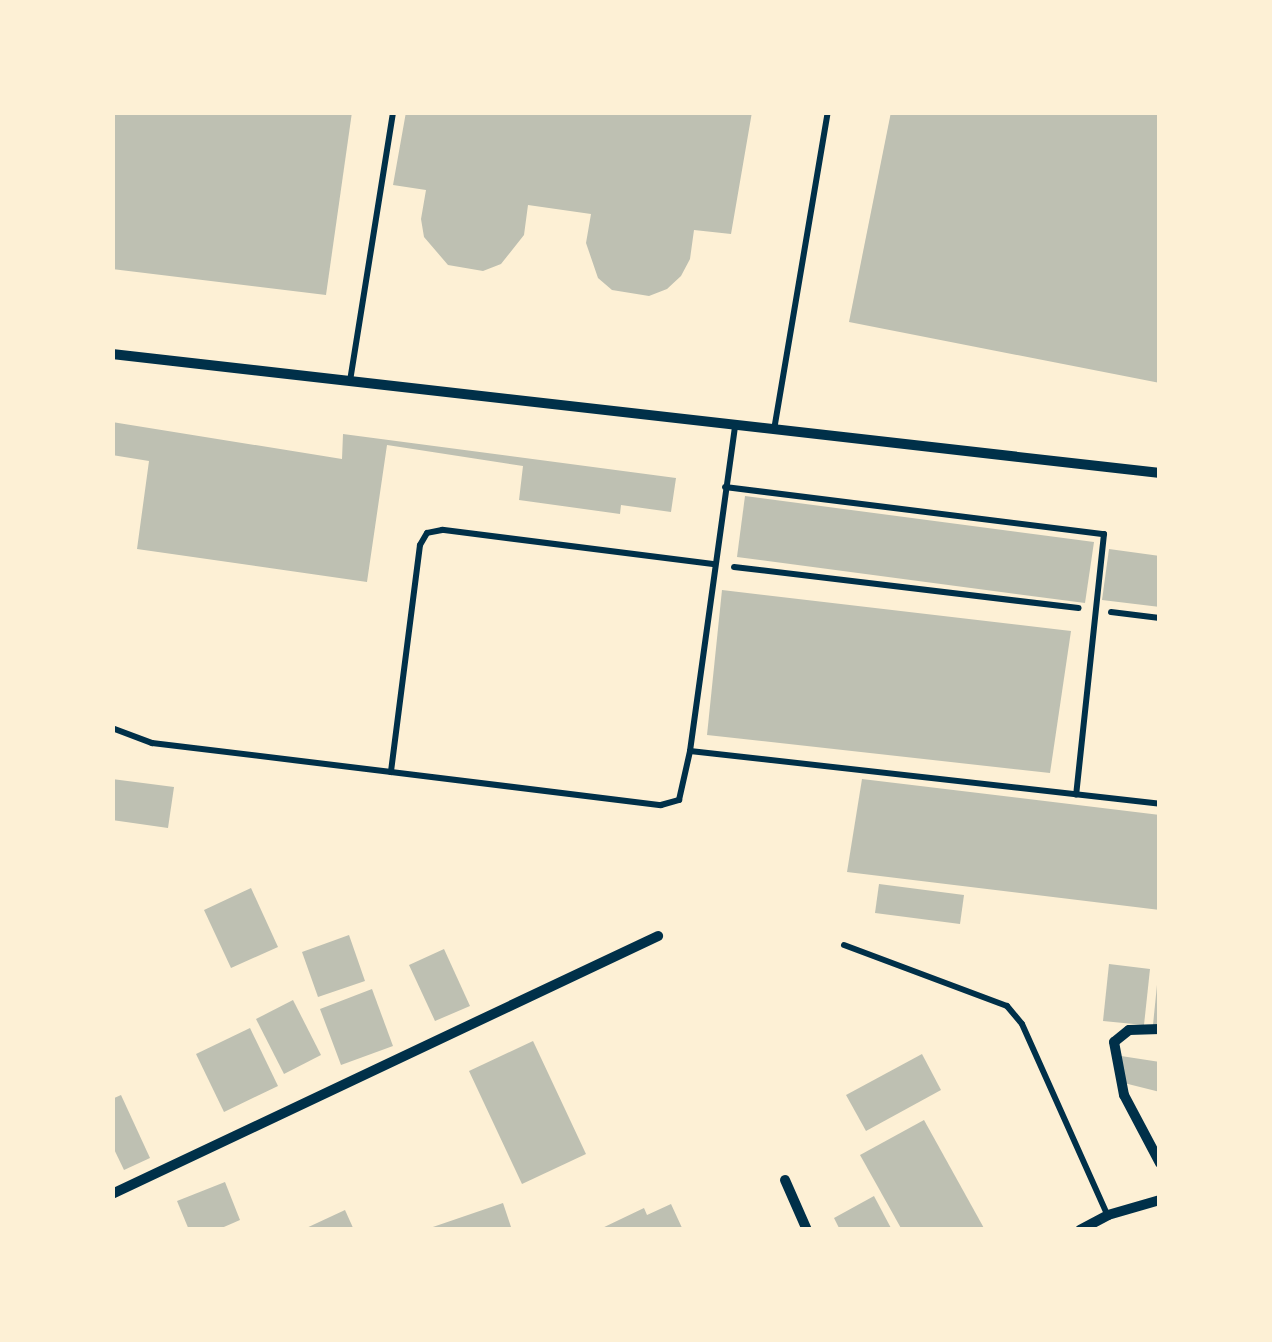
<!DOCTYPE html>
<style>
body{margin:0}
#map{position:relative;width:1272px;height:1342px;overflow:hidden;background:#fdf0d5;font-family:Arial,sans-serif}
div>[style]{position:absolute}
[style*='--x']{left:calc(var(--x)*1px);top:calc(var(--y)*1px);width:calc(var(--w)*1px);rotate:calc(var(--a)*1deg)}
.building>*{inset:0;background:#bec0b2}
.path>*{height:6px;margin:-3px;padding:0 3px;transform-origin:3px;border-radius:3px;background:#003049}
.service>*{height:6px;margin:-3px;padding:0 3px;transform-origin:3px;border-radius:3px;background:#003049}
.minor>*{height:10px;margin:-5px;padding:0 5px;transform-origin:5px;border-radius:5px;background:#003049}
span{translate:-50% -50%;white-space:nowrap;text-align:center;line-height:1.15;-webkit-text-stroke:9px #fdf0d5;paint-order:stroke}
.frame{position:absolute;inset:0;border:115px solid #fdf0d5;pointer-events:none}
</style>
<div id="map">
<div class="building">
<i style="clip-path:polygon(112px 112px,352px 112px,326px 295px,112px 269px)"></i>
<i style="clip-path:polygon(406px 112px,752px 112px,731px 234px,694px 230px,690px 259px,681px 276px,667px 289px,649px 296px,612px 290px,598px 278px,586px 243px,591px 214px,528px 205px,524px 235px,501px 264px,483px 271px,448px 265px,424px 237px,421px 219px,426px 190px,393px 185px)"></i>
<i style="clip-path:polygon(891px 112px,1160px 112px,1160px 383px,849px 322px)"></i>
<i style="clip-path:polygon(112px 422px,342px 459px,343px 434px,676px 478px,671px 512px,621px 505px,620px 514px,519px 500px,523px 466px,387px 445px,367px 582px,137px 549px,149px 461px,112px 455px)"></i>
<i style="clip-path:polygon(745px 496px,1094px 542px,1085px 603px,737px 557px)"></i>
<i style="clip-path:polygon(1109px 549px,1160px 556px,1160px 607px,1102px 600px)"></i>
<i style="clip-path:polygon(722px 590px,1071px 631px,1050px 773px,707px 735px)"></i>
<i style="clip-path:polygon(112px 779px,174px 787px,168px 828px,112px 820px)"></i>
<i style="clip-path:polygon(862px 779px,1160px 815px,1160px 910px,847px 872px)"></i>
<i style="clip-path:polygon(879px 884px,964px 895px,960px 924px,875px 913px)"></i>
<i style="clip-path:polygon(251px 888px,278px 947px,231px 968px,204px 910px)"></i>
<i style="clip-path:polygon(349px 935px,365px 981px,318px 997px,302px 952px)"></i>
<i style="clip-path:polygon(444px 949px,470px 1006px,435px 1021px,409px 965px)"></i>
<i style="clip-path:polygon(1109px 964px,1150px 969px,1144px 1025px,1103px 1021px)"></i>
<i style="clip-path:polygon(1157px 985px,1160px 985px,1160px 1025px,1153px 1025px)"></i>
<i style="clip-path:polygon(372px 989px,393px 1046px,341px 1065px,320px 1009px)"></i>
<i style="clip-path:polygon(293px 1000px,321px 1055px,284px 1074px,256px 1019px)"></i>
<i style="clip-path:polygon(250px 1028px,278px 1086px,224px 1112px,196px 1054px)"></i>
<i style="clip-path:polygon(533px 1041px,586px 1154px,522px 1184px,469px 1071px)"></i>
<i style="clip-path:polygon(922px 1054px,941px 1090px,866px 1131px,846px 1095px)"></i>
<i style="clip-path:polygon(1121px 1056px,1160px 1062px,1160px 1092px,1124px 1083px)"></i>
<i style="clip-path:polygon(121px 1095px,150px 1158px,124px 1170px,112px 1145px,112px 1099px)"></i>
<i style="clip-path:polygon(924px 1120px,985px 1230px,902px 1230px,860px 1155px)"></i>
<i style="clip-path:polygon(225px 1182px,240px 1220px,217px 1230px,189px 1230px,177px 1201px)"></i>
<i style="clip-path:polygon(874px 1196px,892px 1230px,840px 1230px,834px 1218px)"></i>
<i style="clip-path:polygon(503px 1203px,512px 1230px,427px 1230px,427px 1229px)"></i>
<i style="clip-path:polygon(671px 1204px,683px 1230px,598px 1230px,644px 1208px,647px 1215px)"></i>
<i style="clip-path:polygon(345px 1210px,354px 1230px,302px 1230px)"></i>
</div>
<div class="path">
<i style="--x:734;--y:567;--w:347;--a:6.8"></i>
<i style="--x:1111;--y:612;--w:49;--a:7"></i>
</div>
<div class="service">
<i style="--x:350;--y:381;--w:272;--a:-80.9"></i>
<i style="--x:774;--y:430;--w:323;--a:-80.4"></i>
<i style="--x:725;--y:487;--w:382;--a:7.1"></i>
<i style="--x:1104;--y:534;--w:262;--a:96.1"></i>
<i style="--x:713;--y:564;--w:273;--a:-172.8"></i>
<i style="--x:442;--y:530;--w:15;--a:169"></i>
<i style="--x:427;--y:533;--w:14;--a:120"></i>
<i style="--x:420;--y:545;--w:229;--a:97.3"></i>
<i style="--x:391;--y:772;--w:272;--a:7"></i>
<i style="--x:661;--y:805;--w:19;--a:-16"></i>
<i style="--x:679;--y:800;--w:50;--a:-77.3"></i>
<i style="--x:690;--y:751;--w:328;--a:-82.1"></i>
<i style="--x:112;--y:728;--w:43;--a:20.6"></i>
<i style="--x:152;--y:743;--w:241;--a:6.9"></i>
<i style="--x:690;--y:751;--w:473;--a:6.4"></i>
<i style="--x:844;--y:945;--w:174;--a:20.5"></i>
<i style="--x:1007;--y:1006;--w:23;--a:50"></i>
<i style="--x:1022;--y:1024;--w:208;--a:65.9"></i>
</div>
<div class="minor">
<i style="--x:112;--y:354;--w:1055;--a:6.48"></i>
<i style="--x:1160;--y:1029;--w:31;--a:178"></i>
<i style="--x:1129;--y:1030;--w:19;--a:141"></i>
<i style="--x:1114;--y:1042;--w:54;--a:79.3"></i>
<i style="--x:1124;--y:1095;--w:77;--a:62.1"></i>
<i style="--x:785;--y:1180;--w:55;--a:66.3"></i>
<i style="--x:112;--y:1194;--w:604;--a:-25.29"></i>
<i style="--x:1080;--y:1230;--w:32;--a:-28"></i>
<i style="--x:1108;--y:1215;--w:54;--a:-16.1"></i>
</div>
<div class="frame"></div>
</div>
